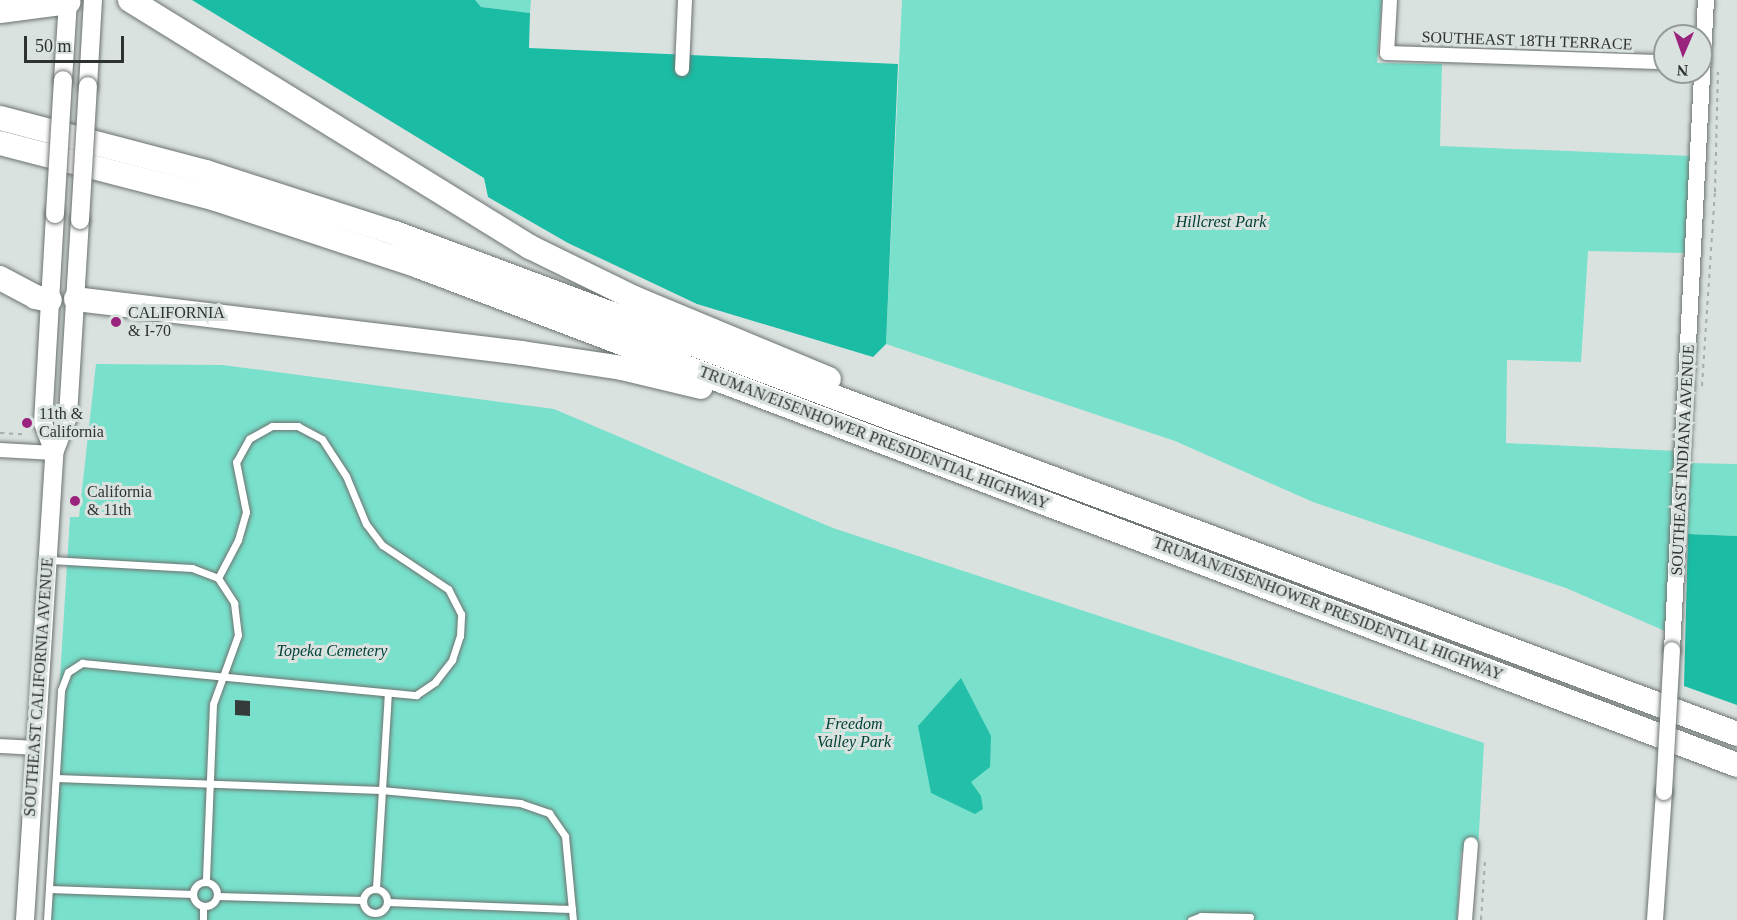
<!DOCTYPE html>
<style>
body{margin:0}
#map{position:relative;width:1737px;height:920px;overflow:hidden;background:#dae2e0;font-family:"Times New Roman",serif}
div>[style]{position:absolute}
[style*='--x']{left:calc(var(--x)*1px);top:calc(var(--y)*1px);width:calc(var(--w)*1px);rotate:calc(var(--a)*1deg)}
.green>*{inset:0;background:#78e0cb}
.forest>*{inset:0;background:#1abca4}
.water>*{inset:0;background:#23bfa8}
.building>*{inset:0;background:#353b3a}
.path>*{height:2px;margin-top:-1px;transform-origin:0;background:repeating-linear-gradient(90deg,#a5acab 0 4.5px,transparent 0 9px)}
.roads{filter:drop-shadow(0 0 2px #6b7270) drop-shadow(0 0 2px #6b7270)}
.service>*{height:7px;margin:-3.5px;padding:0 3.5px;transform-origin:3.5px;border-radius:3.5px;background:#fff}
.service>.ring{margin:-3.5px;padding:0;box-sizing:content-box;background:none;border:7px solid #fff;border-radius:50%}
.minor>*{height:14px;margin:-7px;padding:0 7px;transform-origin:7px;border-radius:7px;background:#fff}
.tertiary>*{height:16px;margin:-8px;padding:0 8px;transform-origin:8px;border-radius:8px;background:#fff}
.secondary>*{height:18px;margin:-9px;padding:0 9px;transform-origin:9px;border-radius:9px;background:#fff}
.motorway>*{height:24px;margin:-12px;padding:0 12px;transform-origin:12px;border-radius:12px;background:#fff}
.bridges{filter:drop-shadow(0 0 2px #6b7270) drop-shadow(0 0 2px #6b7270)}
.tertiary-bridge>*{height:16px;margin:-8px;padding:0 8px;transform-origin:8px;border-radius:8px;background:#fff}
.secondary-bridge>*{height:18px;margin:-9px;padding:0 9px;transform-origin:9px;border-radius:9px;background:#fff}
.dots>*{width:16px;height:16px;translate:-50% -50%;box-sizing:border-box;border:3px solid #dae2e0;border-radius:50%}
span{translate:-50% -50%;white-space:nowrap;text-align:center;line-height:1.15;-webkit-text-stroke:6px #dae2e0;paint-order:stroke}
.street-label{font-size:16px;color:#2e3131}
.park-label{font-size:16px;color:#004137;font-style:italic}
.poi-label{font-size:16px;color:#2e3131}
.left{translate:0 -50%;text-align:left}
.north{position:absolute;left:1653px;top:24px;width:60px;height:60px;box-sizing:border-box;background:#dae2e0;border:2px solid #959b9a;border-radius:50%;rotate:182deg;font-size:16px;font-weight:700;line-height:24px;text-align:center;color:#2e3131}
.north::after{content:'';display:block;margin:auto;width:21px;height:27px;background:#9a237d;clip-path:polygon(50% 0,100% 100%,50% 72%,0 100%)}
.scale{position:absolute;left:24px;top:36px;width:100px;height:27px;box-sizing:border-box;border:3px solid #2e3131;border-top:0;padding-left:8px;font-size:18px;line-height:21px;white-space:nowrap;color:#2e3131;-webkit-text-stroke:4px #dae2e0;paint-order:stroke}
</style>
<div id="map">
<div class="green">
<i style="clip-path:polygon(475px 0,531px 0,530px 13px,481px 7px)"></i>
<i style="clip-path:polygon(902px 0,1382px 0,1377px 63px,1442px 64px,1440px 146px,1692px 156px,1686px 253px,1588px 251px,1581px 362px,1507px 360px,1506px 443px,1677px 451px,1665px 631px,1566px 588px,1313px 502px,1175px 441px,886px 344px)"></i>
<i style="clip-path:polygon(96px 364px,223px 365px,554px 409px,833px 528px,1484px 743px,1478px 850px,1461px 852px,1457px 920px,45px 920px,70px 517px,79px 517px)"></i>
<i style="clip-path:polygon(1690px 463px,1737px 464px,1737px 536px,1688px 534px)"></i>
</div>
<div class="forest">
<i style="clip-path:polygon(192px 0,475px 0,481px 7px,530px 13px,529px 48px,898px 64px,886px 344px,873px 357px,697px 304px,568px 243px,488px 197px,484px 178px)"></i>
<i style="clip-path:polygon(1688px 534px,1737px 536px,1737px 705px,1684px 686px)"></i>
</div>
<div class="water">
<i style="clip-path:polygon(961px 678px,991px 736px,990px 767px,971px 782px,981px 796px,983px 809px,975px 814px,931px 793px,918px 726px)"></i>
</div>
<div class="building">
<i style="clip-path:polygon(235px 700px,250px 701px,250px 716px,235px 715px)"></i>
</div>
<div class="path">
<i style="--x:1702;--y:386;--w:194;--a:-86.2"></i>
<i style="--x:1715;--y:192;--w:120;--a:-88.6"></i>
<i style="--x:0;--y:433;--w:22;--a:3"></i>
<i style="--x:1481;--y:920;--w:58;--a:-86.1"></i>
</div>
<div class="roads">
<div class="service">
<i style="--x:50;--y:560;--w:142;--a:3.2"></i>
<i style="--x:192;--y:568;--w:28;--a:21"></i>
<i style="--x:218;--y:578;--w:30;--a:57"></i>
<i style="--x:234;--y:603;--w:32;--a:83"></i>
<i style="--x:238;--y:635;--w:73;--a:109.9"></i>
<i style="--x:213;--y:704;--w:178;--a:92.3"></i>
<i style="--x:56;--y:778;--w:325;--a:2.1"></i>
<i style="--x:381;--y:790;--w:140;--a:5.3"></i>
<i style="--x:520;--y:803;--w:31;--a:19"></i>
<i style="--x:549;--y:813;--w:28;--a:55"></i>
<i style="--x:565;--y:836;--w:84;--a:84.6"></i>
<i class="ring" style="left:193px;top:882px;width:17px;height:17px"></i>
<i style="--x:376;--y:888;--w:194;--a:-86.5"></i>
<i style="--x:49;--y:889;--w:144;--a:2"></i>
<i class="ring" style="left:363px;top:889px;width:17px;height:17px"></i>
<i style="--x:217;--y:896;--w:146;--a:1.6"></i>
<i style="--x:387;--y:902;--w:185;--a:2.2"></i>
<i style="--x:47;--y:920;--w:230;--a:-86.5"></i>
<i style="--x:61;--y:690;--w:19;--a:-69"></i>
<i style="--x:68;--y:672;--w:17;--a:-33"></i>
<i style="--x:82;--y:663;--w:336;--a:5.5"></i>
<i style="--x:416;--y:695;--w:23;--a:-34"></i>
<i style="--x:435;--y:682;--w:28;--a:-52"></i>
<i style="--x:452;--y:660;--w:25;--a:-72"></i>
<i style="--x:460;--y:636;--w:22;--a:-87"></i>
<i style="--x:461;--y:614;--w:28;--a:-117"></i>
<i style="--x:448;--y:589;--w:79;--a:-146.3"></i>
<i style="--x:382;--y:545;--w:26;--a:-127"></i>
<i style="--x:366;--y:524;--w:52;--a:-112.6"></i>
<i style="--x:346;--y:476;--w:44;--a:-123"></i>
<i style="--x:322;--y:439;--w:27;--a:-152"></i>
<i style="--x:298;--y:426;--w:26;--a:180"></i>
<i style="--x:272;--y:426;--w:26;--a:151"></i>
<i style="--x:249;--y:439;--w:26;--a:119"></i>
<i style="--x:236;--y:462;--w:51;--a:78.7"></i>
<i style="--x:246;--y:512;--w:29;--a:106"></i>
<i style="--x:238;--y:540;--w:43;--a:117.8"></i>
<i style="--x:203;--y:920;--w:13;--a:-90"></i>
<i style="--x:1191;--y:920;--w:11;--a:-22"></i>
<i style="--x:1201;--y:916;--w:49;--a:1.2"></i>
</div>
<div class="minor">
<i style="--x:1390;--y:0;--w:53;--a:93.2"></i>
<i style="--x:1387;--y:53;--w:278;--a:1.9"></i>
<i style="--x:682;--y:69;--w:69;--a:-87.5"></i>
<i style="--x:0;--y:450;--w:54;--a:3.2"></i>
<i style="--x:0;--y:746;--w:35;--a:3"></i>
<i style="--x:1465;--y:920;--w:76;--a:-85.5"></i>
</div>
<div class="tertiary">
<i style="--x:1672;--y:650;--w:651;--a:-87.01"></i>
<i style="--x:1655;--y:920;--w:128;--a:-86"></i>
</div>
<div class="secondary">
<i style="--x:63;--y:80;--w:80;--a:-86.4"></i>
<i style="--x:88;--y:86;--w:86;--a:-86.7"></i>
<i style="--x:54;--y:453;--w:32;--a:-110"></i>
<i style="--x:43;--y:423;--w:209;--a:-86.7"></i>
<i style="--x:25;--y:920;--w:468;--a:-86.4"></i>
<i style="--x:54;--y:453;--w:40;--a:-69"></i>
<i style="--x:68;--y:416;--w:196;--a:-86.5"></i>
</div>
<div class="motorway">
<i style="--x:130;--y:0;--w:470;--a:31.7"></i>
<i style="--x:530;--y:247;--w:116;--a:26.1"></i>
<i style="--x:634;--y:298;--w:211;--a:22.6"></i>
<i style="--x:0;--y:11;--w:69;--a:-7.5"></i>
<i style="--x:0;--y:118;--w:213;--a:14.7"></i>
<i style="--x:206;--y:172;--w:199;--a:17.9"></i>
<i style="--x:395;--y:233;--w:1432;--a:20.47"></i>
<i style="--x:0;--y:143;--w:223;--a:14.5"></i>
<i style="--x:216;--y:199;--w:213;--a:18.3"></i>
<i style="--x:418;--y:266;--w:1410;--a:20.72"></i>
<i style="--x:0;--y:278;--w:40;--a:28"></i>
<i style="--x:35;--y:297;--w:15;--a:11"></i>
<i style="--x:76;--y:299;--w:449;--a:6.9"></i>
<i style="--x:522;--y:353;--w:101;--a:8.5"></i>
<i style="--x:622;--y:368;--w:81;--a:13.5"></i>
</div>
</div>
<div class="bridges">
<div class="tertiary-bridge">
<i style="--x:1664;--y:792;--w:142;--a:-86.8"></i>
</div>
<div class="secondary-bridge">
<i style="--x:55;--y:214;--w:134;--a:-86.6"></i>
<i style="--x:80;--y:220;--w:134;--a:-86.6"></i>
</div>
</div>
<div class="dots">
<i style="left:116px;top:322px;background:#9a237d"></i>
<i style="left:27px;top:423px;background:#9a237d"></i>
<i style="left:75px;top:501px;background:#9a237d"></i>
</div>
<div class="street-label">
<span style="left:1527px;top:41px;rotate:2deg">SOUTHEAST 18TH TERRACE</span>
<span style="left:874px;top:438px;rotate:21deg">TRUMAN/EISENHOWER PRESIDENTIAL HIGHWAY</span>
<span style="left:1683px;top:460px;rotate:-87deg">SOUTHEAST INDIANA AVENUE</span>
<span style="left:1328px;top:609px;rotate:21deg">TRUMAN/EISENHOWER PRESIDENTIAL HIGHWAY</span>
<span style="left:39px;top:687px;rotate:-86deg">SOUTHEAST CALIFORNIA AVENUE</span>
</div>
<div class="park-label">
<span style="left:1221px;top:222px">Hillcrest Park</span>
<span style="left:332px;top:651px">Topeka Cemetery</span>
<span style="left:854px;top:733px">Freedom<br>Valley Park</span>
</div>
<div class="poi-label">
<span class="left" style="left:128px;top:322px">CALIFORNIA<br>&amp; I-70</span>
<span class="left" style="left:39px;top:423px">11th &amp;<br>California</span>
<span class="left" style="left:87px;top:501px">California<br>&amp; 11th</span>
</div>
<div class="north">N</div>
<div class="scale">50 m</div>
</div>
